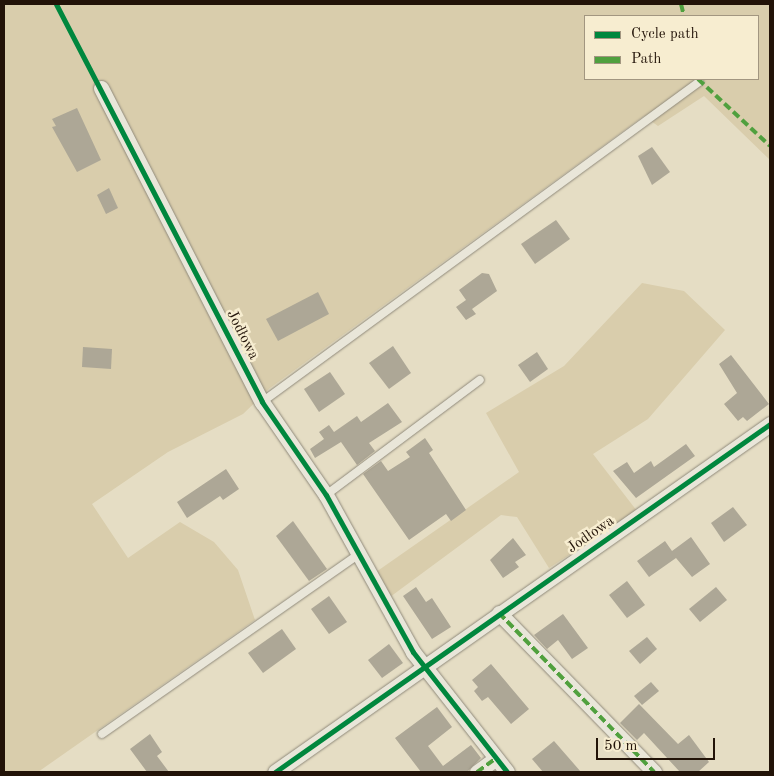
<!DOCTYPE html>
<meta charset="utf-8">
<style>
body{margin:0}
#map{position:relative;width:774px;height:776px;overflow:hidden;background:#e5ddc4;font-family:"Old Standard TT",serif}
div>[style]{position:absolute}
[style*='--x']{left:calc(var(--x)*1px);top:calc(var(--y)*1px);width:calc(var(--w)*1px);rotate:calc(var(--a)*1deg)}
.green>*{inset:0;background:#d9cdac}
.building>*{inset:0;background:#ada796}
.path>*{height:3px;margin-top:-1.5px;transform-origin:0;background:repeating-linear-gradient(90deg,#a39e94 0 1px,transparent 0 3.5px)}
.roads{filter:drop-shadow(0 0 1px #908a7b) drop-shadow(0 0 1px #908a7b)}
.service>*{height:8px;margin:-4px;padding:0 4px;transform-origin:4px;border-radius:4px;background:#e9e6d9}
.minor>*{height:15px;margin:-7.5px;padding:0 7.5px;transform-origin:7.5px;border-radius:7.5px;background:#e9e6d9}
.quiet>*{height:4px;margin-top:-2px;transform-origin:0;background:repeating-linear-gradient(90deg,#50a03e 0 8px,transparent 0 12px)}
.cycleway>*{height:5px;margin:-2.5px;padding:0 2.5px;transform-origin:2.5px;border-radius:2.5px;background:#00873e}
span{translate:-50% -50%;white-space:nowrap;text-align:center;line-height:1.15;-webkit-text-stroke:5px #f7edd0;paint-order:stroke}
.street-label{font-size:15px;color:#221308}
.frame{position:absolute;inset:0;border:5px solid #221308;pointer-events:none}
.legend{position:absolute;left:584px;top:15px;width:175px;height:65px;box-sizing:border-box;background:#f7edd0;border:1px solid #a29680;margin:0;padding:6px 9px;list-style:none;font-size:15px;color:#221308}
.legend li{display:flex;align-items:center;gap:10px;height:25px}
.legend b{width:25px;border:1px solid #a29680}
.scale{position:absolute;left:596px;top:738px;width:119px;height:22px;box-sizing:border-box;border:2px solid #221308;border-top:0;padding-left:6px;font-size:15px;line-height:18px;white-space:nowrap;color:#221308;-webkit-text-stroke:4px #f7edd0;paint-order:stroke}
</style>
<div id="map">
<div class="green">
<i style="clip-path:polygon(evenodd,4px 4px,770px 4px,770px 160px,704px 96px,658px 126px,644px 116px,270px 388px,243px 414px,168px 452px,92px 504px,128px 558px,180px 522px,214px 542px,238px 570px,255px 620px,38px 772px,4px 772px,4px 4px,585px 16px,758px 16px,758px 79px,585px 79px,585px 16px)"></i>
<i style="clip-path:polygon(642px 283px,684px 291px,725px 330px,648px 419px,593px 454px,637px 511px,549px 568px,517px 517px,501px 515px,390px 597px,376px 572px,519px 472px,486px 413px,564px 366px)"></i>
</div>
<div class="building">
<i style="clip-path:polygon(77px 108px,101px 160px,77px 172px,52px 127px,56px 126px,52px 119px)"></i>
<i style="clip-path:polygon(652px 147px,670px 172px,652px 185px,638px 156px)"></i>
<i style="clip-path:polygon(109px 188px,118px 208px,106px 214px,97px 195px)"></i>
<i style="clip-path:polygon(556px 220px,570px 239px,535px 264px,521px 244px)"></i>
<i style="clip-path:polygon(482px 273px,489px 274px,497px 291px,472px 309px,476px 314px,466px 320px,456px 307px,466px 300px,459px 290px)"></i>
<i style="clip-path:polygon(318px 292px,329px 314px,278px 341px,266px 319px)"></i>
<i style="clip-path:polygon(393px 346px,411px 373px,389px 389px,369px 363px)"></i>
<i style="clip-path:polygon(83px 347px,112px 349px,111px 369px,82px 367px)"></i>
<i style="clip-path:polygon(537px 352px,548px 369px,530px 382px,518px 365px)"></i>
<i style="clip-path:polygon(731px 355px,769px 404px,747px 421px,743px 417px,738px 421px,724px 404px,737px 393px,719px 364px)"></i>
<i style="clip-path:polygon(330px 372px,345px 394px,319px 412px,304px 389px)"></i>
<i style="clip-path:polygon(388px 403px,402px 422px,369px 443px,375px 451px,357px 465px,341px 442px,315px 458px,310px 449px,324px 439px,319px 432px,329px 425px,334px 432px,357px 416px,361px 422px)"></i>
<i style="clip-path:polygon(425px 438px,433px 450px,429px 453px,466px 510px,451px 521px,446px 514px,409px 540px,363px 474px,381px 461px,388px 471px,410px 457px,406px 452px)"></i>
<i style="clip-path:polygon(686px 444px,695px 456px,636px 498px,613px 471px,627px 462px,634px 473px,651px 461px,654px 467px)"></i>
<i style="clip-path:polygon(226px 469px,239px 489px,223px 500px,220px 496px,187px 518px,177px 502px)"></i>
<i style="clip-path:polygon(733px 507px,747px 525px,724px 542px,711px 523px)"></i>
<i style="clip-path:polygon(293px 521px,327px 569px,309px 581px,276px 536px)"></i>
<i style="clip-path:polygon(691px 537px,710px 564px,692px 577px,676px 558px,649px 577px,637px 561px,665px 541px,672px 551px)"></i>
<i style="clip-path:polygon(513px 538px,526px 555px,515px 562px,519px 567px,503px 578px,490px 560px)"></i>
<i style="clip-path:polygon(627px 581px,645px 605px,627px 618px,609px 595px)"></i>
<i style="clip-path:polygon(416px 587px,426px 602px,432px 598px,451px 627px,432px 639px,403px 596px)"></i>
<i style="clip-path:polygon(716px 587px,727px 600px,700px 622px,689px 609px)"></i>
<i style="clip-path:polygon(329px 596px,347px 622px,329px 634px,311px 609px)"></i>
<i style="clip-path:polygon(563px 614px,588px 648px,572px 659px,558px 640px,547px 649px,534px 635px)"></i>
<i style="clip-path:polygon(282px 629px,296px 649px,263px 673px,248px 653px)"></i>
<i style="clip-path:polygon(647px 637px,657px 649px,640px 664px,629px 651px)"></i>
<i style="clip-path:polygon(389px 644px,403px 663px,382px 678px,368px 660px)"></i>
<i style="clip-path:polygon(491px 664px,529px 709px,511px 724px,488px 697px,482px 701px,474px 691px,478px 687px,472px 680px)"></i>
<i style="clip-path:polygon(651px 682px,659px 691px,642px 705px,634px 696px)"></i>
<i style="clip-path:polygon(639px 704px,678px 744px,689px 735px,709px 762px,698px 772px,680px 772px,644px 733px,637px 740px,620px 723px)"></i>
<i style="clip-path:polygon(437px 707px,452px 727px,428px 746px,443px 766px,471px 745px,481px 758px,467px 772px,421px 772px,395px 738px)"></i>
<i style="clip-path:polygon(150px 734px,162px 752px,157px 756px,169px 772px,147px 772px,130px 749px)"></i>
<i style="clip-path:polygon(554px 741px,581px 772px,543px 772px,532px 759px)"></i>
</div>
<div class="path">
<i style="--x:56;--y:4;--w:82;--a:61.6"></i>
</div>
<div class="roads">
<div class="service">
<i style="--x:262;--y:402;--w:542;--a:-36.21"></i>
<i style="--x:326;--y:495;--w:192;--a:-36.8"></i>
<i style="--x:102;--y:734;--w:314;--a:-35"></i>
</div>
<div class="minor">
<i style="--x:101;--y:88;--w:353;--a:62.9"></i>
<i style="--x:262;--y:402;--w:113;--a:55.5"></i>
<i style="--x:326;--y:495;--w:179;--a:61"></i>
<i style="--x:413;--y:652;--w:152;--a:51.9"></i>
<i style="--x:499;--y:613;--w:222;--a:45.7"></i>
<i style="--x:275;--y:772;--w:605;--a:-35.11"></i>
<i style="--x:477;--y:772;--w:22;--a:-36"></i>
</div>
</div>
<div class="quiet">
<i style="--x:681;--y:4;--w:12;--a:76"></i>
<i style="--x:698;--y:79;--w:98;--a:42.9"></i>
<i style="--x:499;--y:613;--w:222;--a:45.7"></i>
<i style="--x:477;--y:772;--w:22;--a:-36"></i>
</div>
<div class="cycleway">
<i style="--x:56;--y:4;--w:448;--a:62.6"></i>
<i style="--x:262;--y:402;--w:113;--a:55.5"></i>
<i style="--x:326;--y:495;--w:179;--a:61"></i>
<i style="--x:413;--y:652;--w:152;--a:51.9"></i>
<i style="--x:275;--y:772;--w:605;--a:-35.11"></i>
</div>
<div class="street-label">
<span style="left:242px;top:335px;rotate:63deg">Jodłowa</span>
<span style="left:591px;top:535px;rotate:-35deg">Jodłowa</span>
</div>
<div class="frame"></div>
<ul class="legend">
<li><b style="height:6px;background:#00873e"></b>Cycle path</li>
<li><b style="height:6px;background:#50a03e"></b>Path</li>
</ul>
<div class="scale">50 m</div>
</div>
